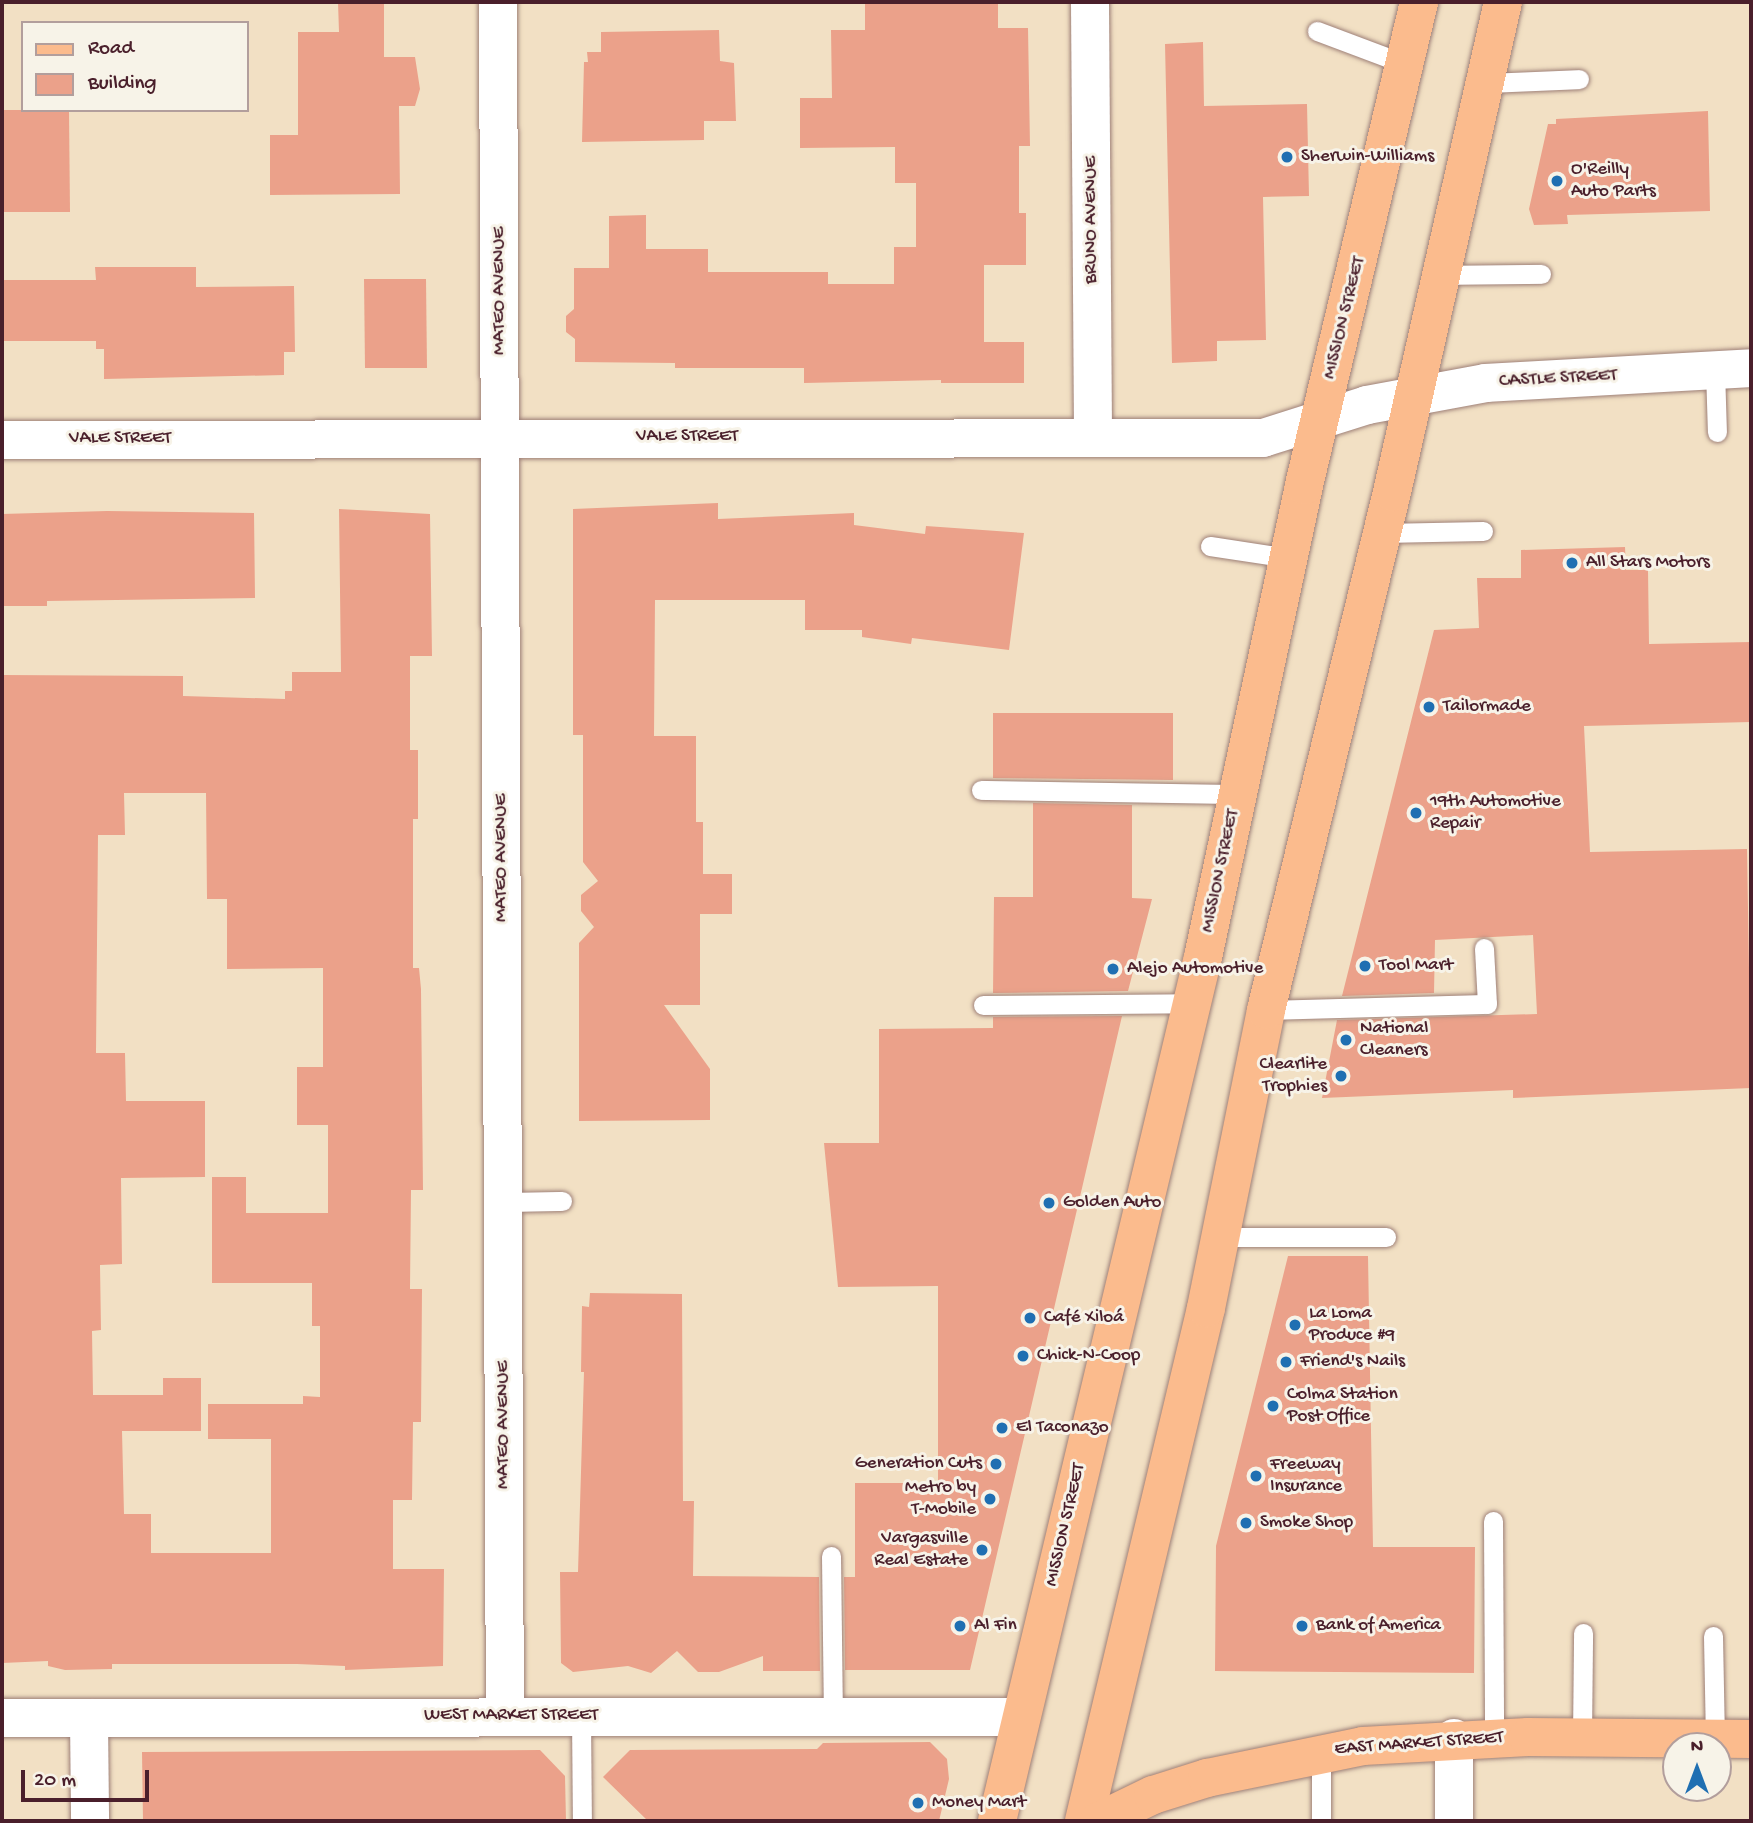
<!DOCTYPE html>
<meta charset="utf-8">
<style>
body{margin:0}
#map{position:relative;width:1753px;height:1823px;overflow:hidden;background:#f2e0c4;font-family:"Gochi Hand",sans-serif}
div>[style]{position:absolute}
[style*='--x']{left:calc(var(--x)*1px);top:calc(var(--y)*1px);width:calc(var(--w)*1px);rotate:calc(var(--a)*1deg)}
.building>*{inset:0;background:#eba18a}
.roads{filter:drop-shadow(0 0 2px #9e8078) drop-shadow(0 0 2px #9e8078)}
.service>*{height:19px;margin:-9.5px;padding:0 9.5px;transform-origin:9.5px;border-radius:9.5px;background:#fff}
.minor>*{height:38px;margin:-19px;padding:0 19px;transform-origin:19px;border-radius:19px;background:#fff}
.primary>*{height:38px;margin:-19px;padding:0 19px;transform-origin:19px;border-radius:19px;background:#fbbb8d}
.dots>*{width:19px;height:19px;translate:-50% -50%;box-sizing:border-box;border:4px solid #f7f3e8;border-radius:50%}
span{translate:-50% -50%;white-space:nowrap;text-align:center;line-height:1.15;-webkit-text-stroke:6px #f7f3e8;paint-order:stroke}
.poi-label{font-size:19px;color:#4a1f2b}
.left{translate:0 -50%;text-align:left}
.right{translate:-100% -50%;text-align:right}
.street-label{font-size:19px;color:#4a1f2b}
.frame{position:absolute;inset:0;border:4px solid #4a1f2b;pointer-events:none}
.legend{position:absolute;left:21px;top:21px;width:228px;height:91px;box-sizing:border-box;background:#f7f3e8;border:2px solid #b29e9c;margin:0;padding:9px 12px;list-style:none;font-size:21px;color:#4a1f2b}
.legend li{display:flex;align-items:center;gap:14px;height:35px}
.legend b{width:35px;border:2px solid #b29e9c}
.north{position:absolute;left:1662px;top:1732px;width:70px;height:70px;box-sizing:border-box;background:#f7f3e8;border:2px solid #b29e9c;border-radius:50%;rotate:0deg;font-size:19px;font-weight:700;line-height:28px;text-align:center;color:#4a1f2b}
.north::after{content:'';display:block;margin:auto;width:24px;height:32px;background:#1f6fb2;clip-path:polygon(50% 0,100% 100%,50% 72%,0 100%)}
.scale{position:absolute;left:21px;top:1770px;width:128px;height:32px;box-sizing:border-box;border:4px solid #4a1f2b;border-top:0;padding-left:9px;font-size:21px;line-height:24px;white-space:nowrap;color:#4a1f2b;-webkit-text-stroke:5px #f7f3e8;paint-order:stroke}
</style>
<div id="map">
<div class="building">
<i style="clip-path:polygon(338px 2px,384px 2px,384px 57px,415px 57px,420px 89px,415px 106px,399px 106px,400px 194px,270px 195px,270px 135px,298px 135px,298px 32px,339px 32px)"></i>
<i style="clip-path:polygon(865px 2px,998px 2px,998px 28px,1028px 28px,1030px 146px,1019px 146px,1019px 213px,1026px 213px,1026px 265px,984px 265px,984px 342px,1024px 342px,1024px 383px,941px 383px,941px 380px,804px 383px,804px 368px,675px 368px,675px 363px,575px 362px,575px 339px,566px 332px,566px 316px,574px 309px,574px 268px,609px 268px,609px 216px,646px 215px,646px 249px,708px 249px,708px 272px,828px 272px,828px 284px,894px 284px,894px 247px,916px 247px,916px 183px,895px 183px,895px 147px,800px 148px,800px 98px,832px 98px,831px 30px,865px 30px)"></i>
<i style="clip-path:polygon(719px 30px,720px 61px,734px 63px,736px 121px,704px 121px,704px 140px,582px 142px,584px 62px,588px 62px,587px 52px,601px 52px,601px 32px)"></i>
<i style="clip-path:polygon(1203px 42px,1204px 106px,1307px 104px,1309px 196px,1263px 197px,1266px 340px,1217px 341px,1217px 361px,1172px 363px,1165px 44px)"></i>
<i style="clip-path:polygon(2px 110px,69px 110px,70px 212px,2px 212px)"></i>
<i style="clip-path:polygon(1708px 111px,1710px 211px,1567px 215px,1568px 224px,1534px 225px,1529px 209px,1548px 124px,1556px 124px,1556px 119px)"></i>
<i style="clip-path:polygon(95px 267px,196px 267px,196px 287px,294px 286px,295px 352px,284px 352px,284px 375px,104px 379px,104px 349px,96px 349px,96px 341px,2px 341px,2px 280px,96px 280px)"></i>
<i style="clip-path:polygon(364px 279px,426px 279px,427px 368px,365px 368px)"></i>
<i style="clip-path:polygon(718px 503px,718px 519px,854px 513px,854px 525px,925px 534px,926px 526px,1024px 533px,1009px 650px,912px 638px,911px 644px,862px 637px,862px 630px,805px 630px,805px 600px,655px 600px,654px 736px,696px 736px,696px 822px,703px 822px,703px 874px,732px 874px,732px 914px,700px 914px,700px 1005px,664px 1005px,710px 1069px,710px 1120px,579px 1121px,579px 943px,594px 927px,581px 911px,581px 895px,598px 881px,583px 862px,583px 735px,573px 735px,573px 509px)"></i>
<i style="clip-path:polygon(evenodd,339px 509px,430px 514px,432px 656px,410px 656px,410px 750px,418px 750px,418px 819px,413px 819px,413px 968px,419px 968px,421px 989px,423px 1190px,411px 1190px,410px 1289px,422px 1289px,421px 1422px,413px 1422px,412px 1500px,393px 1500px,393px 1569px,444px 1569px,443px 1666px,345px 1670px,345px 1666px,297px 1664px,112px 1664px,112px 1669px,65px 1670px,48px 1666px,48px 1661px,2px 1663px,2px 675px,183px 676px,183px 696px,285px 699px,285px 691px,292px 691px,292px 672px,341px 672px,339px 509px,124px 793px,206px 793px,207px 899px,227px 899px,227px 969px,323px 968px,323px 1067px,297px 1067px,297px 1125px,328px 1125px,328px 1213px,246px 1213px,246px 1177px,212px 1177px,212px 1283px,312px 1283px,312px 1326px,320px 1326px,320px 1397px,303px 1396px,303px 1404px,208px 1404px,208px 1439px,271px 1439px,271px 1553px,151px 1553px,151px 1514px,124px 1514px,122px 1431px,201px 1431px,201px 1378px,163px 1378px,163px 1395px,93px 1395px,92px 1331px,101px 1330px,100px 1265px,122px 1264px,121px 1178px,205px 1177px,205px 1101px,126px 1101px,125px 1053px,96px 1053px,98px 835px,125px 835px,124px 793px)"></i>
<i style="clip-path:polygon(107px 511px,254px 513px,255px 598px,47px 601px,47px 606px,2px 606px,2px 514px)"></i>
<i style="clip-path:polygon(1625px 547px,1626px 570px,1648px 570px,1649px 644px,1751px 642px,1751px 722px,1584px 726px,1590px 852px,1747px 849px,1751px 1088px,1513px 1098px,1513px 1090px,1322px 1098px,1337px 1020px,1537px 1014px,1533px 935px,1435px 940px,1434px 993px,1342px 996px,1434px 630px,1479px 628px,1477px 578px,1521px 578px,1521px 550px)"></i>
<i style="clip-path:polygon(993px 713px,1173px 713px,1173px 780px,993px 778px)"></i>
<i style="clip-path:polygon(1033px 803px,1132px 805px,1132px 898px,1152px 899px,1128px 991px,993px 993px,994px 897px,1033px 897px)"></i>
<i style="clip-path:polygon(1122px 1016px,970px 1670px,845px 1670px,844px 1577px,855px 1577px,855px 1483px,938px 1483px,938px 1286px,838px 1287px,824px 1143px,879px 1143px,879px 1029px,993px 1028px,993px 1017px)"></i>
<i style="clip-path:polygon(1288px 1256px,1368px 1256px,1373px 1547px,1475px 1547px,1474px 1673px,1215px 1671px,1216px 1546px)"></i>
<i style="clip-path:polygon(590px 1293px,682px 1294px,683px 1501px,694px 1501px,693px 1576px,819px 1577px,820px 1671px,763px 1671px,763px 1656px,719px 1672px,698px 1672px,677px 1651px,651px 1673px,628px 1666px,573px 1672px,561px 1663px,560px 1572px,578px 1572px,584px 1372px,581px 1372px,582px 1306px,589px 1307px)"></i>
<i style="clip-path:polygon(930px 1742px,947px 1759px,949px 1779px,939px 1821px,648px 1821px,603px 1777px,630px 1750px,817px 1749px,823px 1743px)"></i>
<i style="clip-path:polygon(540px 1750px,565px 1776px,566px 1821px,143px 1821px,142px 1752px)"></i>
</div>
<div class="roads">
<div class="service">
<i style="--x:1317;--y:31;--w:94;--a:20.6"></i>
<i style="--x:1485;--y:83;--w:94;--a:-2.4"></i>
<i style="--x:1441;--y:275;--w:100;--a:-0.6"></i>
<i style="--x:1715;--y:370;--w:62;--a:88.2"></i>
<i style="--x:1382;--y:533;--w:101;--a:-1.1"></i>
<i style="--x:1210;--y:546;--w:79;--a:8.7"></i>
<i style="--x:981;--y:790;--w:257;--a:0.9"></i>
<i style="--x:983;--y:1005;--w:209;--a:-0.5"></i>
<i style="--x:1266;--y:1010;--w:221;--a:-1.6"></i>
<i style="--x:1487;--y:1004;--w:56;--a:-93.1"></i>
<i style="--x:503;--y:1202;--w:59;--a:-1"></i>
<i style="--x:1221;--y:1237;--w:165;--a:0"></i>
<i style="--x:1493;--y:1521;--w:216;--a:89.7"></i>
<i style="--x:831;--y:1556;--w:163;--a:89.3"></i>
<i style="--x:1713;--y:1636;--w:102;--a:88.9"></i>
<i style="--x:581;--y:1716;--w:105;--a:89.5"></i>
<i style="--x:1582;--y:1737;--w:104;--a:-89.4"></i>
<i style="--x:1321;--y:1752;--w:69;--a:90"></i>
</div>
<div class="minor">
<i style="--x:498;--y:2;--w:1713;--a:89.77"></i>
<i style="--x:1090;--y:2;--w:436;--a:89.6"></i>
<i style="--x:2;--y:440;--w:1261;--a:-0.09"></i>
<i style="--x:1263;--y:438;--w:109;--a:-17.6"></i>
<i style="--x:1367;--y:405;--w:121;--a:-10.5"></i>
<i style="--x:1486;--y:383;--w:265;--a:-3.2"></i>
<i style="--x:2;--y:1718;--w:1018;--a:-0.06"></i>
<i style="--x:89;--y:1718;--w:103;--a:89.4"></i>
<i style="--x:1454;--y:1738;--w:83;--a:90"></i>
</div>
<div class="primary">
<i style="--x:997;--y:1821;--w:888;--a:-76.59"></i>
<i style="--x:1203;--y:957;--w:483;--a:-77.9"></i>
<i style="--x:1304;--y:485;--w:497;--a:-76.6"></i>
<i style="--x:1084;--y:1821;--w:527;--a:-76.62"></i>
<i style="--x:1206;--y:1308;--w:304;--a:-78.6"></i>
<i style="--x:1266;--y:1010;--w:533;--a:-76.33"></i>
<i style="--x:1392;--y:492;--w:502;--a:-77.24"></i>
<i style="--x:1099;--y:1821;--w:60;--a:-25.7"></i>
<i style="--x:1153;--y:1795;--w:57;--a:-17.5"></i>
<i style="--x:1207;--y:1778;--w:159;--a:-11.6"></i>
<i style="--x:1363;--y:1746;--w:165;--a:-3.1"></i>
<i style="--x:1528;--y:1737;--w:223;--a:0.5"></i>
</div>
</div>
<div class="dots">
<i style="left:1287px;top:157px;background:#1f6fb2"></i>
<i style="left:1557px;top:181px;background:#1f6fb2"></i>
<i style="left:1572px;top:563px;background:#1f6fb2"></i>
<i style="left:1429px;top:707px;background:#1f6fb2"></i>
<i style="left:1416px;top:813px;background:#1f6fb2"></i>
<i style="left:1365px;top:966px;background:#1f6fb2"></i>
<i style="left:1113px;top:969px;background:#1f6fb2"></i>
<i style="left:1346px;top:1040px;background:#1f6fb2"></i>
<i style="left:1341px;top:1076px;background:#1f6fb2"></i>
<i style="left:1049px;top:1203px;background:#1f6fb2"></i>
<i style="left:1030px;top:1318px;background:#1f6fb2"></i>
<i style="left:1295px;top:1325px;background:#1f6fb2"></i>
<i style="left:1023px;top:1356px;background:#1f6fb2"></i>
<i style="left:1286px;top:1362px;background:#1f6fb2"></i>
<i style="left:1273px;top:1406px;background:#1f6fb2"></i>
<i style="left:1002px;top:1428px;background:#1f6fb2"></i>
<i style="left:996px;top:1464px;background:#1f6fb2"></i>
<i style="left:1256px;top:1476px;background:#1f6fb2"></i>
<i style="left:990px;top:1499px;background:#1f6fb2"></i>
<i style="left:1246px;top:1523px;background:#1f6fb2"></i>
<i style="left:982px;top:1550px;background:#1f6fb2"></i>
<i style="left:960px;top:1626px;background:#1f6fb2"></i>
<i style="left:1302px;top:1626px;background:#1f6fb2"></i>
<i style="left:918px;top:1803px;background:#1f6fb2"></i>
</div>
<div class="poi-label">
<span class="left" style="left:1301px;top:157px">Sherwin-Williams</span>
<span class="left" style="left:1571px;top:181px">O'Reilly<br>Auto Parts</span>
<span class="left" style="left:1586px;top:563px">All Stars Motors</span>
<span class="left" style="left:1443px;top:707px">Tailormade</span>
<span class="left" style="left:1430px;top:813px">19th Automotive<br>Repair</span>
<span class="left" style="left:1379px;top:966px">Tool Mart</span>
<span class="left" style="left:1127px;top:969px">Alejo Automotive</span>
<span class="left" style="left:1360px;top:1040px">National<br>Cleaners</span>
<span class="right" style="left:1327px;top:1076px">Clearlite<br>Trophies</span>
<span class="left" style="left:1063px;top:1203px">Golden Auto</span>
<span class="left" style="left:1309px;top:1325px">La Loma<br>Produce #9</span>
<span class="left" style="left:1044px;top:1318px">Café Xiloá</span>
<span class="left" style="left:1037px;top:1356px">Chick-N-Coop</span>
<span class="left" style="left:1300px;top:1362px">Friend's Nails</span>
<span class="left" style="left:1287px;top:1406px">Colma Station<br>Post Office</span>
<span class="left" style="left:1016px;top:1428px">El Taconazo</span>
<span class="right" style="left:982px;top:1464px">Generation Cuts</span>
<span class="left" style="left:1270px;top:1476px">Freeway<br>Insurance</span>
<span class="right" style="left:976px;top:1499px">Metro by<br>T-Mobile</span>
<span class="left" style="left:1260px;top:1523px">Smoke Shop</span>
<span class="right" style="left:968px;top:1550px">Vargasville<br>Real Estate</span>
<span class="left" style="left:974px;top:1626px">Al Fin</span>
<span class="left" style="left:1316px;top:1626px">Bank of America</span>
<span class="left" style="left:932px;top:1803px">Money Mart</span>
</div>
<div class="street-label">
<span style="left:1092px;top:220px;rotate:-90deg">BRUNO AVENUE</span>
<span style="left:500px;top:291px;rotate:-90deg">MATEO AVENUE</span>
<span style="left:1345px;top:318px;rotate:-76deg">MISSION STREET</span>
<span style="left:1558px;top:379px;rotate:-3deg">CASTLE STREET</span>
<span style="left:687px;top:437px">VALE STREET</span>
<span style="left:120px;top:439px">VALE STREET</span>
<span style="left:502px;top:858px;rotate:-90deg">MATEO AVENUE</span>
<span style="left:1221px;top:871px;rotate:-78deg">MISSION STREET</span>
<span style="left:504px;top:1425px;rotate:-90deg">MATEO AVENUE</span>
<span style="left:1066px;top:1525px;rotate:-77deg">MISSION STREET</span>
<span style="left:511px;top:1716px">WEST MARKET STREET</span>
<span style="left:1419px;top:1744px;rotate:-4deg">EAST MARKET STREET</span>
</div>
<div class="frame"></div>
<ul class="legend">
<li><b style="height:9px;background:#fbbb8d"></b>Road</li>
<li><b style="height:19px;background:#eba18a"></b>Building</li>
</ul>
<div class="north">N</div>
<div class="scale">20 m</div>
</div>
